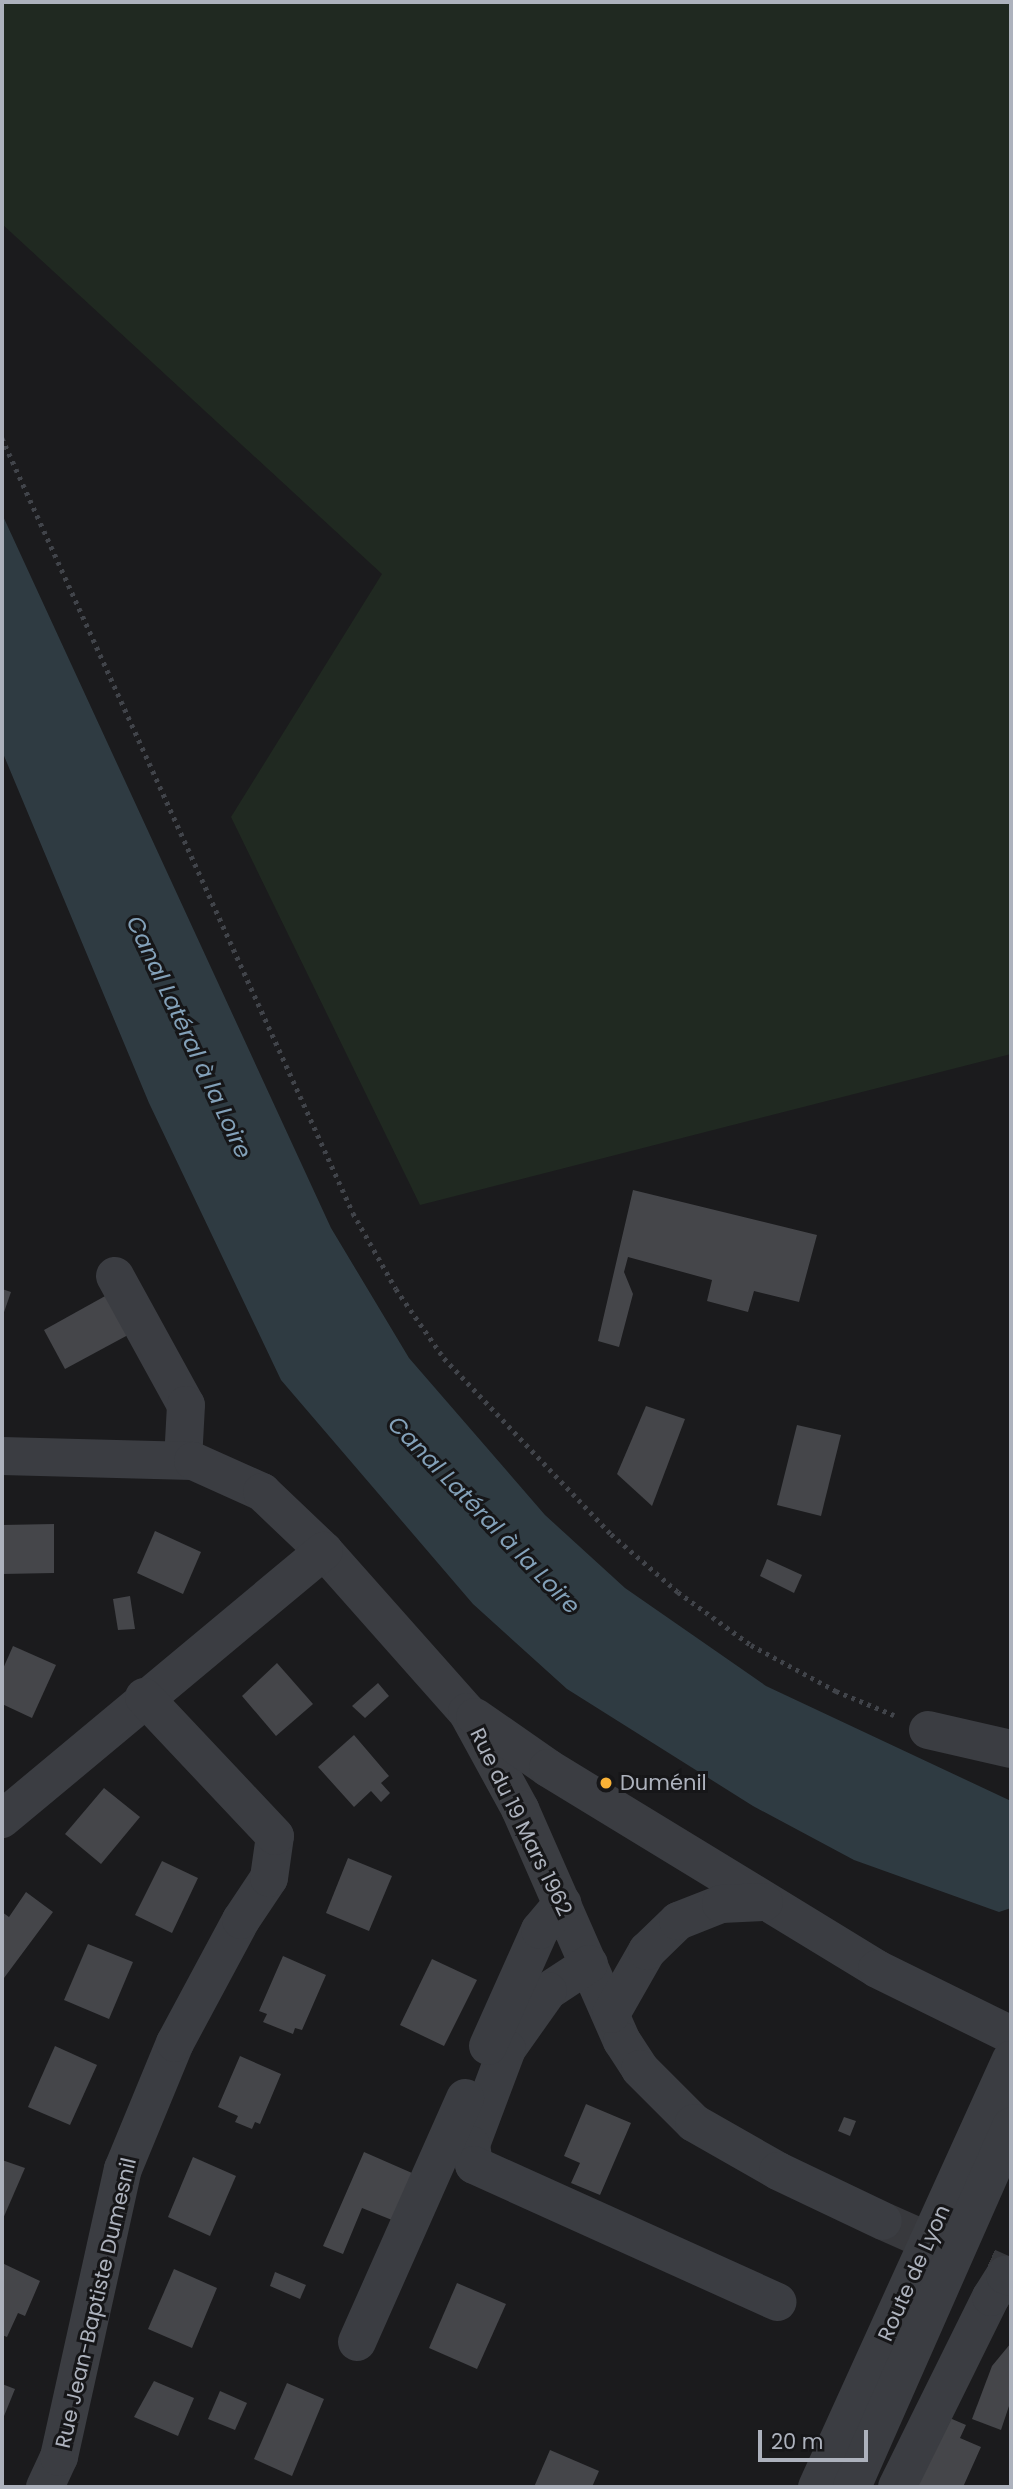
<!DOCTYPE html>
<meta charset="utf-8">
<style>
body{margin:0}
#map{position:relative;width:1013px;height:2489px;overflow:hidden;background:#1b1b1d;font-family:Poppins,sans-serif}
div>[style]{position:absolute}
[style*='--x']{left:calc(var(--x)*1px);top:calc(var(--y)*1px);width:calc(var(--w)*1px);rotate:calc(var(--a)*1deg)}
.green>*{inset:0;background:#202921}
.water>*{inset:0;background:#2f3b42}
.building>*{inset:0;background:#45464a}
.minor-tunnel>*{height:38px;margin-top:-19px;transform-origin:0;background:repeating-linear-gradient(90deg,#38393d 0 38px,transparent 0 57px)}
.path>*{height:4.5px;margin-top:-2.25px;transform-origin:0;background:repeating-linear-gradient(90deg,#41444a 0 3.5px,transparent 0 8.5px)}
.minor>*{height:38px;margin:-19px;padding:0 19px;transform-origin:19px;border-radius:19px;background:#3b3d42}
.dots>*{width:19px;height:19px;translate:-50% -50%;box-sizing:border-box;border:4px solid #161618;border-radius:50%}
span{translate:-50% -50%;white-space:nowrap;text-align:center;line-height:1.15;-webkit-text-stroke:6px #161618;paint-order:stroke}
.poi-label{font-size:21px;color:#adb2bd}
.left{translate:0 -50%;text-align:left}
.street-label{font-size:21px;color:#adb2bd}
.water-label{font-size:23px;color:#83a1b9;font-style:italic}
.frame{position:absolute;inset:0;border:4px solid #adb2bd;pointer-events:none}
.scale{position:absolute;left:758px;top:2430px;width:110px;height:32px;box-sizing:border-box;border:4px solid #adb2bd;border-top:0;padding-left:9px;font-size:21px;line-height:24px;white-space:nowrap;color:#adb2bd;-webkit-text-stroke:5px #161618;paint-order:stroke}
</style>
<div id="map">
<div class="green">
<i style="clip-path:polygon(2px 2px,1011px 2px,1011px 1054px,420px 1205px,231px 817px,382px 574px,2px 224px)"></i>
</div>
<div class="water">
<i style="clip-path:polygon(2px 514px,331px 1228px,409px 1358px,545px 1515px,625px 1588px,766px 1686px,1011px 1801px,1011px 1908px,999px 1912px,854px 1860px,753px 1806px,567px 1689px,473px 1604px,281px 1380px,149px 1103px,2px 751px)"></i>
</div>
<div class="building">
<i style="clip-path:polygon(633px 1190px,817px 1235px,799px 1302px,754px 1291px,748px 1312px,707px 1301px,712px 1280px,628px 1257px,624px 1272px,633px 1294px,619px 1347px,598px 1341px)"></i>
<i style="clip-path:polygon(2px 1289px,11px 1292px,2px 1318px)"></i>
<i style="clip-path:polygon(107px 1295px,128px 1335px,65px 1369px,44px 1330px)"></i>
<i style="clip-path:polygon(646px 1406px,685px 1419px,652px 1506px,617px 1474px)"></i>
<i style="clip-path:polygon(797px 1425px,841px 1435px,821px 1516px,777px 1505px)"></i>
<i style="clip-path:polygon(54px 1524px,54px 1573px,2px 1574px,2px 1525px)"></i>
<i style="clip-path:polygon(155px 1531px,201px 1552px,183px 1594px,137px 1573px)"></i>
<i style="clip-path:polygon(767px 1559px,802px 1575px,794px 1593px,760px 1576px)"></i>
<i style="clip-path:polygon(130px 1596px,135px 1629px,118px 1630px,113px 1599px)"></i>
<i style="clip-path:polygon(13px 1646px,56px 1665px,32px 1718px,2px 1704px,2px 1671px)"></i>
<i style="clip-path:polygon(277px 1663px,313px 1704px,276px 1736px,242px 1696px)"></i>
<i style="clip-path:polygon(378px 1683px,389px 1696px,365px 1718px,352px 1706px)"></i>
<i style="clip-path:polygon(354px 1735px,389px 1776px,381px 1783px,390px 1793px,381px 1802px,371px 1791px,354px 1807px,318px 1767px)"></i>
<i style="clip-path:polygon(104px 1788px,140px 1817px,101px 1864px,65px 1834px)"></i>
<i style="clip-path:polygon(348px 1858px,392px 1876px,369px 1931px,326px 1913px)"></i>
<i style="clip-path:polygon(162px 1861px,198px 1878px,172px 1933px,135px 1915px)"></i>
<i style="clip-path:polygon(26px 1892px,53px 1912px,4px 1978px,2px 1912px,9px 1917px)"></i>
<i style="clip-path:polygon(88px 1944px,133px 1962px,109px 2019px,64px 2000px)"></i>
<i style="clip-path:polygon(283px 1956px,326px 1975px,302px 2030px,295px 2028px,293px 2034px,263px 2022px,267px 2014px,259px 2011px)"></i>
<i style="clip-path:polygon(432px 1959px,477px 1980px,444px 2046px,400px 2025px)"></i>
<i style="clip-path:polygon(55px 2046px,97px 2065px,70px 2125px,28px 2107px)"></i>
<i style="clip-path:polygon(240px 2056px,281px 2074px,260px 2124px,255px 2122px,252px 2129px,235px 2122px,238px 2116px,218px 2107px)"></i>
<i style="clip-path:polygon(586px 2104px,631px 2123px,600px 2195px,571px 2183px,580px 2163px,564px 2156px)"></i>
<i style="clip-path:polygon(844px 2117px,856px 2121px,850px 2136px,838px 2131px)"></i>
<i style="clip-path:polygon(364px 2152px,412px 2173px,392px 2220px,362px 2208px,343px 2254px,323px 2246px)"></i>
<i style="clip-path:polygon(193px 2157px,236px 2176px,210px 2236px,168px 2217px)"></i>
<i style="clip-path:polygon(2px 2160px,25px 2168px,2px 2221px)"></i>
<i style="clip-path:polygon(2px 2263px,40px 2281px,25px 2316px,18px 2313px,7px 2337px,2px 2335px)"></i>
<i style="clip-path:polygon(174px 2269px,217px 2288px,192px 2348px,148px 2329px)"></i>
<i style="clip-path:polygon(275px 2272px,306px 2285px,300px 2299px,270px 2286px)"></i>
<i style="clip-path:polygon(457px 2283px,506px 2304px,477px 2369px,429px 2348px)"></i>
<i style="clip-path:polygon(1011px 2343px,1011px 2400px,1001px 2430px,972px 2419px,992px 2366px)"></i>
<i style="clip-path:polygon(154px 2381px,194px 2398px,178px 2436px,134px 2417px)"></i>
<i style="clip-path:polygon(287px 2383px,324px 2399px,292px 2476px,254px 2459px)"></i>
<i style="clip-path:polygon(2px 2384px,15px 2389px,2px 2421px)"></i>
<i style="clip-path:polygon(220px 2391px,247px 2403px,235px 2430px,208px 2419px)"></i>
<i style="clip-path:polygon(945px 2416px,966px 2425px,960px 2438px,981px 2447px,963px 2487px,912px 2487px)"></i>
<i style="clip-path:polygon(550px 2450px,599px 2471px,592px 2487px,534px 2487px)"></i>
</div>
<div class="minor-tunnel">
<i style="--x:883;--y:2221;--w:133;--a:23.9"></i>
</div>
<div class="path">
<i style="--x:2;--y:438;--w:851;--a:65.63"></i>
<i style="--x:353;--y:1213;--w:87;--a:60.5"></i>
<i style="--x:396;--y:1289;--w:84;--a:55.2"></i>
<i style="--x:444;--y:1358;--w:243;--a:46.5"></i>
<i style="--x:611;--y:1534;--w:89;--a:40.9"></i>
<i style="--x:678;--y:1592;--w:90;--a:36"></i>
<i style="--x:751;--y:1645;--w:97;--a:28.4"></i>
<i style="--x:836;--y:1691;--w:63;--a:22.5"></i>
</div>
<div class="minor">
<i style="--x:115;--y:1276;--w:147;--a:61.2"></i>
<i style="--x:186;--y:1405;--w:55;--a:93.1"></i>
<i style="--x:2;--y:1456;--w:191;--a:1.5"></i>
<i style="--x:193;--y:1461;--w:76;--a:24.2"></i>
<i style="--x:262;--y:1492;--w:86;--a:43.6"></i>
<i style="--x:324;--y:1551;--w:215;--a:48.4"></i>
<i style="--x:467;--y:1712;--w:111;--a:61.3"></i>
<i style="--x:520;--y:1809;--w:253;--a:66.3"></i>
<i style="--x:622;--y:2041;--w:33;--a:57"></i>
<i style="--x:640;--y:2069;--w:76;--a:45"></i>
<i style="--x:694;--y:2123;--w:97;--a:29.7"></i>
<i style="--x:778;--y:2171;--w:116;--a:25.5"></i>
<i style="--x:475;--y:1717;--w:89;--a:34.9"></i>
<i style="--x:548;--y:1768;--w:386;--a:31.4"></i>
<i style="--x:877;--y:1969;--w:149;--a:26.2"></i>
<i style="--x:928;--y:1730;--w:85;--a:12.9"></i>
<i style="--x:2;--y:1819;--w:419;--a:-39.8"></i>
<i style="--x:589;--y:1964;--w:49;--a:146.6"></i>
<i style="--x:548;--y:1991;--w:71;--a:125.3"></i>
<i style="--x:507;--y:2049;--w:103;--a:110.6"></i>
<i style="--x:471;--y:2145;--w:20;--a:81"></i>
<i style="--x:474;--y:2165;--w:333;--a:24.3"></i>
<i style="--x:611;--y:2014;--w:73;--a:-60.3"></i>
<i style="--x:647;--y:1951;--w:43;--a:-44.1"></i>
<i style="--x:678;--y:1921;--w:46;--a:-21.6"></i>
<i style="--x:721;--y:1904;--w:43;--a:-2.7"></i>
<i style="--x:488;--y:2046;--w:127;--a:-65.9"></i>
<i style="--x:540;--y:1930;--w:35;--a:-50"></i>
<i style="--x:357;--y:2342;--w:267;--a:-66.1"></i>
<i style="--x:45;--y:2487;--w:33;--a:-65"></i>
<i style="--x:59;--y:2457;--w:295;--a:-77.5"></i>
<i style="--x:123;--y:2169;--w:136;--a:-67.6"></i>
<i style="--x:175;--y:2043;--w:140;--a:-61.8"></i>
<i style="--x:241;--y:1920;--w:50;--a:-56.3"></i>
<i style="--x:269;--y:1878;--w:42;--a:-81.9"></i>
<i style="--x:275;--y:1836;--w:191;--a:-133.3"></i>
<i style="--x:817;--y:2487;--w:469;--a:-65.6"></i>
<i style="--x:852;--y:2487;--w:394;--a:-66.2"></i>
<i style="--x:897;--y:2487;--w:212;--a:-63.7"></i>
<i style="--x:991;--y:2297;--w:26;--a:-58"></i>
<i style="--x:1005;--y:2275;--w:6;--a:18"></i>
</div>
<div class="dots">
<i style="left:606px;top:1783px;background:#fab236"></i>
</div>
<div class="poi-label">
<span class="left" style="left:620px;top:1783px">Duménil</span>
</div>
<div class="street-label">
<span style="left:521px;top:1822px;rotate:64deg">Rue du 19 Mars 1962</span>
<span style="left:914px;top:2273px;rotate:-66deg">Route de Lyon</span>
<span style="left:96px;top:2303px;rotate:-77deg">Rue Jean-Baptiste Dumesnil</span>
</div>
<div class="water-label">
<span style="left:189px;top:1037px;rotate:65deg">Canal Latéral à la Loire</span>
<span style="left:484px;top:1515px;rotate:46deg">Canal Latéral à la Loire</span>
</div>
<div class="frame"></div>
<div class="scale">20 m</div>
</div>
